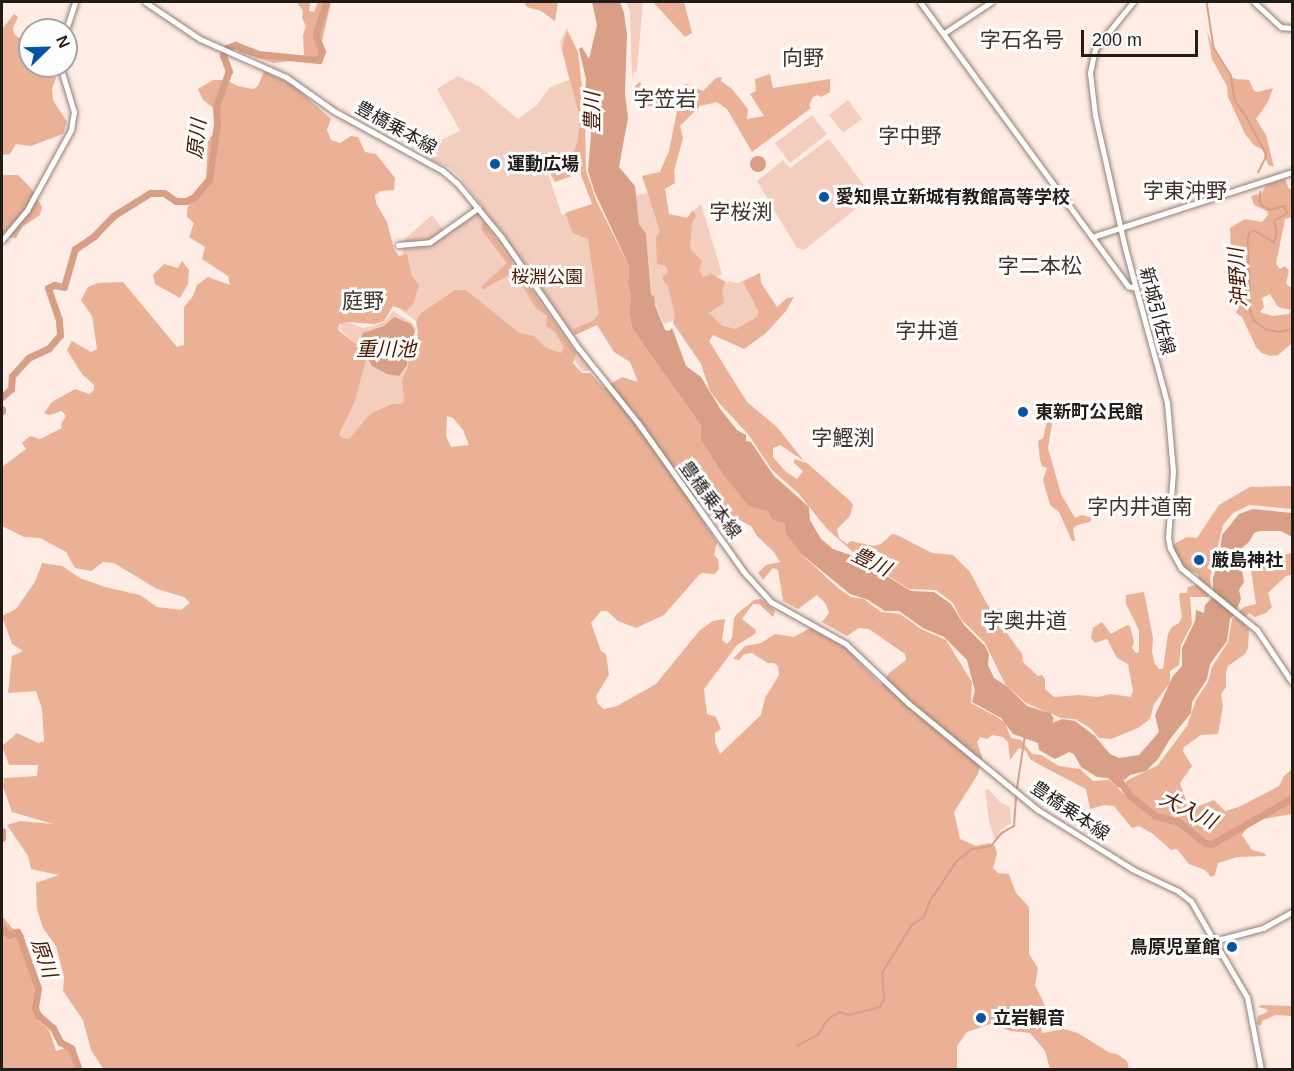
<!DOCTYPE html>
<meta charset="utf-8">
<style>
body{margin:0}
#map{position:relative;width:1294px;height:1071px;overflow:hidden;background:#feece5;font-family:Helvetica,"Noto Sans JP",sans-serif}
div>[style]{position:absolute}
[style*='--x']{left:calc(var(--x)*1px);top:calc(var(--y)*1px);width:calc(var(--w)*1px);rotate:calc(var(--a)*1deg)}
.green>*{inset:0;background:#f3cdbd}
.forest>*{inset:0;background:#ebb197}
.water>*{inset:0;background:#d89f86}
.round{border-radius:50%}
.stream>*{height:1.5px;margin:-0.75px;padding:0 0.75px;transform-origin:0.75px;border-radius:0.75px;background:#d89f86}
.river>*{height:7px;margin:-3.5px;padding:0 3.5px;transform-origin:3.5px;border-radius:3.5px;background:#d89f86}
.roads{filter:drop-shadow(0 0 2px #90807a) drop-shadow(0 0 2px #90807a)}
.secondary>*{height:5px;margin:-2.5px;padding:0 2.5px;transform-origin:2.5px;border-radius:2.5px;background:#fff}
.primary>*{height:5px;margin:-2.5px;padding:0 2.5px;transform-origin:2.5px;border-radius:2.5px;background:#fff}
.dots>*{width:16px;height:16px;translate:-50% -50%;box-sizing:border-box;border:3px solid #fefefe;border-radius:50%}
span{translate:-50% -50%;white-space:nowrap;text-align:center;line-height:1.15;-webkit-text-stroke:6px #fefefe;paint-order:stroke}
.street-label{font-size:18px;color:#231d1a}
.poi-label{font-size:18px;color:#231d1a;font-weight:700}
.left{translate:0 -50%;text-align:left}
.right{translate:-100% -50%;text-align:right}
.park-label{font-size:18px;color:#4e1a00}
.water-label{font-size:20px;color:#4b1700;font-style:italic}
.quarter-label{font-size:21px;color:#40332d}
.frame{position:absolute;inset:0;border:3px solid #231d1a;pointer-events:none}
.north{position:absolute;left:18px;top:18px;width:60px;height:60px;box-sizing:border-box;background:#fefefe;border:2px solid #a6a4a3;border-radius:50%;rotate:67deg;font-size:16px;font-weight:700;line-height:24px;text-align:center;color:#231d1a}
.north::after{content:'';display:block;margin:auto;width:21px;height:27px;background:#0355a3;clip-path:polygon(50% 0,100% 100%,50% 72%,0 100%)}
.scale{position:absolute;left:1081px;top:30px;width:117px;height:27px;box-sizing:border-box;border:3px solid #231d1a;border-top:0;padding-left:8px;font-size:18px;line-height:21px;white-space:nowrap;color:#231d1a;-webkit-text-stroke:4px #fefefe;paint-order:stroke}
</style>
<div id="map">
<div class="green">
<i style="clip-path:polygon(626px 2px,643px 2px,637px 71px,633px 73px,632px 81px,630px 11px)"></i>
<i style="clip-path:polygon(567px 28px,578px 52px,585px 115px,585px 147px,574px 152px,570px 160px,547px 171px,562px 215px,594px 205px,621px 305px,568px 339px,592px 369px,588px 371px,582px 371px,575px 361px,546px 349px,420px 324px,400px 309px,411px 290px,402px 261px,405px 239px,432px 215px,446px 233px,483px 207px,459px 176px,450px 168px,430px 160px,426px 153px,425px 148px,460px 131px,437px 89px,458px 76px,480px 87px,518px 119px,537px 105px,550px 87px,569px 80px,560px 42px)"></i>
<i style="clip-path:polygon(848px 100px,862px 119px,843px 133px,829px 115px)"></i>
<i style="clip-path:polygon(812px 115px,827px 134px,790px 163px,775px 143px)"></i>
<i style="clip-path:polygon(829px 139px,872px 196px,804px 250px,797px 248px,757px 181px,783px 160px,790px 168px)"></i>
<i style="clip-path:polygon(665px 190px,669px 215px,687px 218px,701px 204px,722px 274px,711px 279px,720px 288px,729px 281px,737px 283px,760px 273px,761px 283px,779px 314px,736px 329px,718px 323px,708px 313px,687px 315px,664px 324px,651px 295px,646px 234px,639px 224px,636px 195px)"></i>
<i style="clip-path:polygon(393px 311px,412px 323px,416px 329px,410px 351px,405px 401px,346px 441px,334px 433px,360px 352px,355px 343px,339px 328px,344px 321px,363px 328px,372px 326px,384px 322px)"></i>
<i style="clip-path:polygon(988px 789px,1001px 803px,1010px 807px,1011px 823px,1000px 830px,997px 839px,994px 838px,989px 821px,985px 790px)"></i>
</div>
<div class="forest">
<i style="clip-path:polygon(297px 2px,310px 2px,309px 11px,314px 12px,318px 2px,331px 2px,322px 41px,324px 57px,273px 63px,239px 52px,239px 50px,252px 55px,297px 59px,304px 55px,303px 35px,306px 26px,302px 18px,303px 11px)"></i>
<i style="clip-path:polygon(524px 2px,558px 2px,555px 21px,541px 11px,527px 7px)"></i>
<i style="clip-path:polygon(653px 2px,684px 2px,692px 33px,685px 37px)"></i>
<i style="clip-path:polygon(14px 14px,18px 17px,13px 28px,14px 34px,30px 46px,30px 66px,43px 66px,56px 78px,52px 89px,53px 100px,67px 122px,63px 134px,31px 146px,16px 144px,10px 154px,2px 155px,2px 29px)"></i>
<i style="clip-path:polygon(evenodd,567px 31px,578px 52px,585px 115px,586px 170px,596px 200px,629px 266px,628px 283px,631px 297px,629px 312px,632px 328px,701px 426px,700px 439px,724px 476px,748px 504px,768px 512px,772px 520px,784px 523px,786px 534px,800px 553px,838px 588px,851px 597px,864px 599px,881px 612px,900px 614px,921px 629px,946px 640px,972px 682px,971px 703px,997px 717px,1005px 723px,1011px 738px,1021px 740px,1032px 754px,1041px 755px,1059px 766px,1080px 769px,1093px 781px,1109px 780px,1125px 795px,1128px 791px,1125px 785px,1126px 781px,1158px 765px,1187px 726px,1196px 700px,1208px 682px,1212px 667px,1228px 642px,1232px 619px,1244px 607px,1256px 604px,1251px 570px,1263px 559px,1292px 553px,1292px 575px,1286px 576px,1268px 593px,1272px 607px,1266px 613px,1255px 617px,1249px 613px,1242px 620px,1249px 630px,1248px 648px,1245px 654px,1228px 666px,1226px 672px,1226px 687px,1221px 694px,1223px 706px,1218px 734px,1201px 735px,1184px 747px,1183px 751px,1192px 766px,1180px 783px,1188px 807px,1192px 809px,1214px 800px,1225px 811px,1239px 807px,1279px 786px,1284px 776px,1292px 769px,1292px 814px,1252px 821px,1242px 835px,1252px 850px,1264px 853px,1266px 856px,1237px 857px,1218px 863px,1215px 875px,1211px 877px,1205px 870px,1189px 864px,1177px 849px,1171px 850px,1153px 834px,1139px 826px,1132px 828px,1114px 806px,1104px 805px,1090px 809px,1086px 789px,1040px 765px,1030px 759px,1026px 751px,1019px 748px,1010px 760px,1008px 742px,1003px 737px,992px 735px,987px 739px,980px 737px,977px 742px,982px 757px,978px 774px,954px 812px,960px 839px,976px 846px,989px 843px,995px 846px,997px 854px,993px 868px,998px 873px,1009px 874px,1016px 893px,1029px 907px,1029px 954px,1038px 968px,1035px 985px,1051px 1018px,1048px 1024px,1041px 1025px,1042px 1033px,1064px 1029px,1078px 1033px,1110px 1053px,1117px 1054px,1127px 1061px,1129px 1069px,1050px 1069px,1045px 1051px,1030px 1033px,1011px 1031px,990px 1024px,967px 1032px,957px 1046px,957px 1069px,107px 1069px,102px 1067px,91px 1050px,83px 1020px,63px 991px,64px 977px,56px 946px,43px 928px,37px 909px,36px 883px,59px 875px,31px 869px,28px 856px,7px 825px,20px 821px,53px 824px,12px 812px,3px 787px,4px 778px,37px 776px,38px 765px,9px 765px,2px 746px,17px 733px,38px 743px,44px 741px,42px 709px,36px 691px,8px 693px,12px 656px,23px 651px,12px 644px,2px 616px,16px 609px,35px 582px,42px 563px,62px 566px,80px 578px,105px 587px,140px 595px,157px 607px,181px 610px,190px 603px,184px 597px,157px 589px,114px 563px,103px 562px,91px 571px,75px 568px,66px 552px,40px 538px,24px 537px,2px 526px,2px 467px,26px 449px,22px 443px,30px 436px,40px 439px,62px 428px,61px 424px,66px 416px,62px 411px,49px 415px,44px 413px,52px 402px,75px 389px,89px 394px,94px 390px,94px 385px,82px 374px,67px 350px,72px 341px,91px 352px,97px 349px,92px 316px,81px 300px,88px 287px,98px 283px,123px 282px,177px 347px,184px 345px,184px 307px,193px 296px,197px 285px,208px 277px,230px 285px,228px 276px,202px 259px,205px 247px,189px 237px,194px 223px,187px 217px,187px 210px,193px 194px,206px 178px,208px 139px,217px 132px,218px 118px,212px 107px,203px 100px,198px 89px,213px 80px,226px 80px,238px 86px,253px 89px,258px 86px,264px 71px,294px 86px,331px 119px,327px 130px,331px 140px,340px 143px,351px 136px,358px 137px,365px 152px,376px 154px,395px 178px,394px 190px,381px 191px,375px 195px,376px 203px,387px 222px,394px 249px,399px 256px,407px 254px,412px 276px,419px 285px,413px 304px,406px 311px,393px 306px,384px 321px,375px 324px,346px 322px,339px 325px,338px 330px,356px 344px,366px 359px,355px 401px,339px 434px,342px 438px,349px 439px,370px 414px,392px 404px,401px 404px,404px 401px,402px 380px,408px 366px,409px 349px,414px 347px,418px 333px,416px 322px,420px 314px,455px 290px,466px 290px,519px 333px,534px 336px,546px 348px,561px 353px,564px 347px,555px 332px,546px 326px,547px 316px,536px 308px,514px 272px,482px 290px,482px 286px,507px 263px,481px 229px,482px 223px,485px 224px,576px 354px,573px 363px,582px 373px,590px 373px,604px 388px,622px 377px,638px 382px,630px 362px,614px 352px,597px 325px,575px 335px,573px 329px,593px 321px,599px 314px,588px 239px,573px 233px,565px 213px,592px 204px,581px 175px,581px 155px,577px 155px,573px 161px,572px 176px,555px 182px,550px 173px,571px 161px,578px 140px,580px 118px,562px 49px,567px 31px,447px 416px,453px 418px,463px 430px,469px 445px,451px 447px,446px 436px,447px 416px,567px 31px,703px 497px,716px 508px,724px 520px,719px 527px,722px 529px,736px 518px,751px 526px,757px 536px,774px 552px,780px 562px,766px 565px,758px 573px,763px 580px,773px 568px,778px 570px,783px 601px,798px 609px,817px 595px,826px 604px,829px 613px,822px 622px,847px 636px,859px 628px,869px 629px,905px 654px,906px 660px,888px 674px,884px 684px,879px 683px,845px 647px,810px 628px,794px 637px,775px 634px,761px 643px,745px 646px,733px 659px,739px 660px,744px 654px,752px 653px,768px 663px,774px 663px,778px 666px,779px 675px,765px 698px,761px 715px,720px 754px,715px 742px,715px 733px,721px 729px,716px 717px,707px 714px,704px 689px,737px 645px,755px 634px,756px 630px,742px 619px,753px 604px,759px 604px,773px 617px,775px 611px,761px 599px,754px 600px,737px 614px,734px 618px,732px 638px,727px 644px,722px 640px,725px 619px,713px 621px,700px 630px,656px 684px,617px 706px,604px 709px,598px 704px,596px 696px,609px 675px,606px 654px,601px 651px,591px 623px,601px 611px,607px 611px,618px 621px,636px 628px,664px 615px,699px 575px,702px 573px,715px 574px,719px 569px,718px 559px,714px 555px,717px 542px,693px 506px,697px 499px,703px 497px)"></i>
<i style="clip-path:polygon(1207px 31px,1213px 48px,1229px 75px,1235px 79px,1249px 80px,1254px 91px,1258px 92px,1273px 88px,1268px 102px,1256px 119px,1266px 135px,1274px 167px,1268px 165px,1263px 150px,1254px 145px,1245px 134px,1228px 97px,1227px 86px,1212px 59px)"></i>
<i style="clip-path:polygon(770px 74px,773px 88px,830px 79px,830px 92px,821px 97px,818px 95px,813px 97px,809px 105px,811px 108px,752px 152px,727px 109px,717px 102px,700px 106px,680px 126px,683px 138px,674px 171px,675px 183px,665px 189px,669px 214px,687px 218px,693px 210px,696px 216px,692px 223px,690px 249px,702px 261px,699px 270px,703px 277px,711px 274px,726px 282px,722px 290px,724px 303px,709px 313px,722px 325px,736px 329px,757px 317px,759px 312px,743px 282px,760px 273px,761px 283px,777px 307px,787px 298px,794px 297px,786px 311px,766px 333px,744px 349px,713px 335px,709px 341px,747px 402px,777px 427px,804px 461px,780px 445px,773px 448px,773px 457px,785px 471px,797px 479px,803px 471px,794px 463px,794px 459px,807px 463px,850px 501px,853px 505px,850px 516px,837px 529px,839px 538px,847px 544px,851px 541px,873px 546px,881px 544px,892px 534px,897px 535px,932px 553px,953px 555px,970px 572px,987px 604px,992px 609px,1000px 609px,1003px 612px,999px 622px,1022px 654px,1023px 662px,1038px 676px,1042px 675px,1045px 679px,1045px 689px,1054px 697px,1079px 695px,1098px 697px,1111px 694px,1131px 697px,1133px 691px,1128px 664px,1117px 658px,1107px 639px,1095px 643px,1091px 638px,1093px 628px,1102px 622px,1111px 634px,1127px 625px,1130px 626px,1134px 642px,1132px 648px,1136px 653px,1139px 652px,1139px 630px,1126px 604px,1126px 595px,1144px 592px,1153px 638px,1152px 652px,1155px 664px,1159px 669px,1163px 669px,1168px 634px,1172px 627px,1179px 623px,1182px 617px,1179px 596px,1180px 593px,1187px 593px,1188px 587px,1197px 585px,1199px 580px,1198px 574px,1183px 567px,1175px 555px,1174px 544px,1187px 537px,1197px 538px,1219px 505px,1243px 491px,1250px 487px,1292px 486px,1292px 509px,1250px 505px,1233px 513px,1223px 525px,1210px 578px,1211px 589px,1208px 597px,1190px 597px,1192px 624px,1181px 645px,1179px 665px,1170px 671px,1170px 683px,1154px 704px,1150px 719px,1138px 728px,1111px 739px,1099px 738px,1090px 728px,1075px 719px,1061px 718px,1026px 703px,1005px 684px,985px 643px,961px 619px,953px 603px,936px 590px,909px 589px,861px 559px,827px 529px,798px 493px,772px 470px,748px 434px,719px 403px,710px 391px,701px 364px,673px 323px,675px 315px,668px 286px,663px 280px,663px 276px,668px 272px,666px 266px,657px 264px,656px 237px,660px 231px,642px 176px,660px 172px,669px 151px,680px 96px,668px 98px,661px 107px,649px 106px,644px 109px,635px 86px,640px 82px,647px 99px,662px 92px,665px 95px,671px 93px,671px 90px,687px 84px,703px 91px,716px 78px,722px 77px,721px 81px,732px 89px,748px 109px,747px 119px,764px 116px,750px 94px,756px 91px,755px 79px)"></i>
<i style="clip-path:polygon(2px 175px,18px 175px,31px 188px,42px 207px,40px 215px,22px 227px,16px 238px,2px 236px)"></i>
<i style="clip-path:polygon(evenodd,1285px 179px,1289px 189px,1292px 189px,1292px 217px,1285px 219px,1276px 264px,1280px 269px,1285px 266px,1289px 271px,1286px 284px,1292px 288px,1292px 343px,1278px 355px,1270px 356px,1262px 353px,1256px 347px,1242px 317px,1236px 313px,1242px 291px,1239px 278px,1233px 271px,1235px 265px,1231px 252px,1230px 228px,1245px 219px,1262px 222px,1268px 215px,1267px 211px,1254px 205px,1251px 196px,1262px 193px,1266px 185px,1285px 179px,1270px 294px,1278px 307px,1291px 310px,1289px 314px,1272px 316px,1260px 312px,1264px 307px,1262px 298px,1270px 294px)"></i>
<i style="clip-path:polygon(182px 261px,189px 270px,188px 284px,180px 298px,155px 284px,153px 275px,164px 264px,178px 268px)"></i>
<i style="clip-path:polygon(1054px 412px,1048px 448px,1061px 494px,1075px 518px,1082px 515px,1092px 518px,1090px 522px,1077px 525px,1073px 529px,1075px 541px,1072px 541px,1059px 512px,1050px 505px,1043px 480px,1047px 468px,1042px 466px,1040px 460px,1038px 441px,1043px 438px,1047px 422px)"></i>
<i style="clip-path:polygon(2px 916px,12px 928px,21px 933px,24px 940px,35px 986px,32px 1009px,39px 1021px,49px 1030px,56px 1051px,66px 1048px,70px 1052px,76px 1069px,2px 1069px)"></i>
<i style="clip-path:polygon(1261px 1005px,1292px 1006px,1292px 1016px,1276px 1015px,1262px 1021px,1261px 1026px,1257px 1024px,1258px 1016px,1268px 1012px,1266px 1009px,1258px 1007px)"></i>
</div>
<div class="water">
<i style="clip-path:polygon(592px 2px,620px 2px,624px 13px,627px 35px,625px 94px,628px 118px,619px 167px,635px 186px,639px 224px,646px 234px,651px 295px,654px 296px,655px 305px,665px 330px,669px 331px,672px 328px,674px 333px,686px 366px,701px 377px,721px 410px,737px 430px,746px 435px,746px 441px,751px 442px,774px 476px,809px 507px,810px 520px,821px 539px,833px 549px,856px 557px,911px 591px,934px 592px,951px 604px,964px 625px,985px 646px,989px 654px,988px 665px,994px 678px,1008px 687px,1027px 706px,1050px 713px,1054px 718px,1052px 723px,1062px 719px,1075px 721px,1095px 736px,1110px 754px,1119px 758px,1139px 755px,1159px 732px,1155px 715px,1173px 676px,1182px 666px,1182px 648px,1195px 621px,1196px 610px,1204px 613px,1205px 605px,1213px 597px,1213px 578px,1219px 561px,1222px 535px,1239px 514px,1253px 509px,1292px 513px,1292px 537px,1281px 531px,1260px 531px,1254px 533px,1249px 542px,1243px 547px,1240px 560px,1244px 582px,1239px 590px,1241px 599px,1235px 614px,1230px 619px,1227px 641px,1210px 664px,1207px 679px,1192px 702px,1191px 713px,1170px 739px,1158px 759px,1146px 771px,1130px 775px,1123px 781px,1121px 788px,1117px 787px,1108px 778px,1097px 777px,1081px 767px,1074px 754px,1069px 752px,1055px 759px,1039px 750px,1038px 743px,1013px 734px,1001px 718px,972px 702px,975px 691px,967px 660px,944px 637px,923px 628px,899px 611px,885px 611px,868px 600px,850px 594px,800px 553px,786px 534px,784px 523px,772px 520px,768px 512px,748px 505px,724px 476px,700px 439px,701px 426px,632px 328px,629px 312px,631px 297px,628px 283px,629px 266px,595px 193px,588px 171px,591px 134px,585px 95px,586px 79px,579px 49px,582px 47px,589px 59px,597px 25px)"></i>
<i class="round" style="left:750px;top:156px;width:16px;height:16px"></i>
<i style="clip-path:polygon(394px 317px,411px 324px,415px 331px,408px 347px,407px 365px,399px 376px,387px 374px,372px 366px,359px 341px,363px 333px,384px 326px)"></i>
</div>
<div class="stream">
<i style="--x:1207;--y:2;--w:47;--a:81.3"></i>
<i style="--x:1214;--y:48;--w:32;--a:58"></i>
<i style="--x:1231;--y:75;--w:26;--a:81"></i>
<i style="--x:1235;--y:101;--w:19;--a:54"></i>
<i style="--x:1246;--y:116;--w:42;--a:61.6"></i>
<i style="--x:1266;--y:153;--w:5;--a:90"></i>
<i style="--x:1266;--y:158;--w:16;--a:117"></i>
<i style="--x:1261;--y:192;--w:9;--a:96"></i>
<i style="--x:1260;--y:201;--w:6;--a:59"></i>
<i style="--x:1263;--y:206;--w:9;--a:27"></i>
<i style="--x:1271;--y:210;--w:14;--a:-17"></i>
<i style="--x:1284;--y:206;--w:8;--a:60"></i>
<i style="--x:1288;--y:213;--w:15;--a:148"></i>
<i style="--x:1275;--y:221;--w:13;--a:81"></i>
<i style="--x:1277;--y:234;--w:9;--a:108"></i>
<i style="--x:1274;--y:243;--w:22;--a:-148"></i>
<i style="--x:1255;--y:231;--w:5;--a:158"></i>
<i style="--x:1250;--y:233;--w:6;--a:108"></i>
<i style="--x:1248;--y:239;--w:74;--a:87.7"></i>
<i style="--x:1251;--y:313;--w:8;--a:67"></i>
<i style="--x:1254;--y:320;--w:16;--a:38"></i>
<i style="--x:1267;--y:330;--w:13;--a:9"></i>
<i style="--x:1280;--y:332;--w:12;--a:-14"></i>
<i style="--x:1017;--y:788;--w:53;--a:-81.3"></i>
<i style="--x:797;--y:1046;--w:24;--a:-28"></i>
<i style="--x:818;--y:1035;--w:19;--a:-58"></i>
<i style="--x:828;--y:1019;--w:14;--a:-30"></i>
<i style="--x:840;--y:1012;--w:9;--a:18"></i>
<i style="--x:849;--y:1015;--w:32;--a:-14"></i>
<i style="--x:880;--y:1007;--w:9;--a:-63"></i>
<i style="--x:884;--y:999;--w:26;--a:-94"></i>
<i style="--x:882;--y:973;--w:57;--a:-58"></i>
<i style="--x:912;--y:925;--w:14;--a:-34"></i>
<i style="--x:924;--y:917;--w:17;--a:-69"></i>
<i style="--x:930;--y:901;--w:48;--a:-56"></i>
<i style="--x:957;--y:861;--w:19;--a:-39"></i>
<i style="--x:972;--y:849;--w:19;--a:-9"></i>
<i style="--x:991;--y:846;--w:17;--a:-50"></i>
<i style="--x:1002;--y:833;--w:14;--a:-30"></i>
<i style="--x:1014;--y:826;--w:30;--a:-86"></i>
</div>
<div class="river">
<i style="--x:2;--y:397;--w:12;--a:-42"></i>
<i style="--x:11;--y:389;--w:13;--a:-86"></i>
<i style="--x:12;--y:376;--w:24;--a:-48"></i>
<i style="--x:28;--y:358;--w:23;--a:-25"></i>
<i style="--x:49;--y:348;--w:17;--a:-50"></i>
<i style="--x:60;--y:335;--w:15;--a:-94"></i>
<i style="--x:59;--y:320;--w:34;--a:-109"></i>
<i style="--x:48;--y:288;--w:7;--a:-27"></i>
<i style="--x:54;--y:285;--w:10;--a:11"></i>
<i style="--x:64;--y:287;--w:40;--a:-74"></i>
<i style="--x:75;--y:249;--w:23;--a:-34"></i>
<i style="--x:94;--y:236;--w:28;--a:-46"></i>
<i style="--x:113;--y:216;--w:44;--a:-31.9"></i>
<i style="--x:150;--y:193;--w:14;--a:0"></i>
<i style="--x:164;--y:193;--w:14;--a:34"></i>
<i style="--x:176;--y:201;--w:10;--a:0"></i>
<i style="--x:186;--y:201;--w:9;--a:-27"></i>
<i style="--x:194;--y:197;--w:23;--a:-49"></i>
<i style="--x:209;--y:180;--w:57;--a:-81.9"></i>
<i style="--x:217;--y:124;--w:18;--a:-93"></i>
<i style="--x:216;--y:106;--w:37;--a:-70"></i>
<i style="--x:229;--y:71;--w:17;--a:-111"></i>
<i style="--x:223;--y:55;--w:8;--a:-60"></i>
<i style="--x:227;--y:48;--w:9;--a:-21"></i>
<i style="--x:235;--y:45;--w:25;--a:21"></i>
<i style="--x:258;--y:54;--w:61;--a:5.6"></i>
<i style="--x:319;--y:60;--w:9;--a:-72"></i>
<i style="--x:322;--y:51;--w:15;--a:-113"></i>
<i style="--x:316;--y:37;--w:7;--a:-82"></i>
<i style="--x:317;--y:30;--w:29;--a:-72"></i>
<i style="--x:2;--y:409;--w:2;--a:90"></i>
<i style="--x:1119;--y:780;--w:18;--a:56"></i>
<i style="--x:1129;--y:795;--w:34;--a:38"></i>
<i style="--x:1156;--y:816;--w:24;--a:15"></i>
<i style="--x:1179;--y:822;--w:33;--a:39"></i>
<i style="--x:1205;--y:843;--w:7;--a:8"></i>
<i style="--x:1212;--y:844;--w:92;--a:-29.9"></i>
<i style="--x:2;--y:831;--w:7;--a:90"></i>
<i style="--x:2;--y:928;--w:10;--a:45"></i>
<i style="--x:9;--y:935;--w:9;--a:-21"></i>
<i style="--x:17;--y:932;--w:4;--a:56"></i>
<i style="--x:19;--y:935;--w:56;--a:70.3"></i>
<i style="--x:38;--y:988;--w:20;--a:99"></i>
<i style="--x:35;--y:1008;--w:8;--a:67"></i>
<i style="--x:38;--y:1015;--w:20;--a:41"></i>
<i style="--x:53;--y:1028;--w:16;--a:63"></i>
<i style="--x:60;--y:1042;--w:13;--a:29"></i>
<i style="--x:71;--y:1048;--w:23;--a:70"></i>
</div>
<div class="roads">
<div class="secondary">
<i style="--x:920;--y:2;--w:291;--a:53.8"></i>
<i style="--x:1092;--y:237;--w:210;--a:-18"></i>
<i style="--x:1133;--y:2;--w:60;--a:129"></i>
<i style="--x:1095;--y:49;--w:25;--a:102"></i>
<i style="--x:1090;--y:73;--w:42;--a:83.2"></i>
<i style="--x:1095;--y:115;--w:136;--a:77.3"></i>
<i style="--x:1125;--y:248;--w:161;--a:74.8"></i>
<i style="--x:1167;--y:403;--w:69;--a:85"></i>
<i style="--x:1173;--y:472;--w:66;--a:94.3"></i>
<i style="--x:1168;--y:538;--w:10;--a:79"></i>
<i style="--x:1170;--y:548;--w:23;--a:61"></i>
<i style="--x:1181;--y:568;--w:98;--a:39.2"></i>
<i style="--x:1257;--y:630;--w:63;--a:56.1"></i>
<i style="--x:1254;--y:2;--w:37;--a:43"></i>
<i style="--x:1281;--y:27;--w:11;--a:5"></i>
<i style="--x:66;--y:30;--w:29;--a:-72"></i>
<i style="--x:944;--y:33;--w:56;--a:-33.4"></i>
<i style="--x:1092;--y:237;--w:61;--a:53.7"></i>
<i style="--x:1128;--y:286;--w:7;--a:16"></i>
<i style="--x:2;--y:240;--w:39;--a:-50"></i>
<i style="--x:27;--y:210;--w:91;--a:-61.2"></i>
<i style="--x:71;--y:130;--w:18;--a:-81"></i>
<i style="--x:74;--y:112;--w:48;--a:-106.9"></i>
<i style="--x:398;--y:245;--w:32;--a:-5"></i>
<i style="--x:430;--y:242;--w:59;--a:-35.3"></i>
<i style="--x:1214;--y:941;--w:65;--a:59.5"></i>
<i style="--x:1247;--y:997;--w:74;--a:79.1"></i>
</div>
<div class="primary">
<i style="--x:145;--y:2;--w:66;--a:33.9"></i>
<i style="--x:200;--y:39;--w:94;--a:23.8"></i>
<i style="--x:286;--y:77;--w:59;--a:35.3"></i>
<i style="--x:334;--y:111;--w:124;--a:28.8"></i>
<i style="--x:443;--y:171;--w:18;--a:41"></i>
<i style="--x:457;--y:183;--w:71;--a:50.7"></i>
<i style="--x:502;--y:238;--w:135;--a:55.3"></i>
<i style="--x:579;--y:349;--w:95;--a:51.4"></i>
<i style="--x:638;--y:423;--w:181;--a:54.6"></i>
<i style="--x:743;--y:571;--w:42;--a:47.9"></i>
<i style="--x:771;--y:602;--w:86;--a:29.2"></i>
<i style="--x:846;--y:644;--w:86;--a:43.6"></i>
<i style="--x:908;--y:703;--w:168;--a:39.5"></i>
<i style="--x:1038;--y:810;--w:111;--a:32.1"></i>
<i style="--x:1132;--y:869;--w:51;--a:25.6"></i>
<i style="--x:1178;--y:891;--w:16;--a:38"></i>
<i style="--x:1191;--y:901;--w:46;--a:60.1"></i>
<i style="--x:1214;--y:941;--w:51;--a:-14.9"></i>
<i style="--x:1263;--y:928;--w:33;--a:-29"></i>
</div>
</div>
<div class="dots">
<i style="left:495px;top:164px;background:#0355a3"></i>
<i style="left:824px;top:197px;background:#0355a3"></i>
<i style="left:1023px;top:412px;background:#0355a3"></i>
<i style="left:1199px;top:560px;background:#0355a3"></i>
<i style="left:1232px;top:947px;background:#0355a3"></i>
<i style="left:981px;top:1018px;background:#0355a3"></i>
</div>
<div class="street-label">
<span style="left:396px;top:128px;rotate:29deg">豊橋乗本線</span>
<span style="left:1157px;top:311px;rotate:75deg">新城引佐線</span>
<span style="left:710px;top:500px;rotate:54deg">豊橋乗本線</span>
<span style="left:1070px;top:811px;rotate:34deg">豊橋乗本線</span>
</div>
<div class="poi-label">
<span class="left" style="left:507px;top:164px">運動広場</span>
<span class="left" style="left:836px;top:197px">愛知県立新城有教館高等学校</span>
<span class="left" style="left:1035px;top:412px">東新町公民館</span>
<span class="left" style="left:1211px;top:560px">厳島神社</span>
<span class="right" style="left:1220px;top:947px">鳥原児童館</span>
<span class="left" style="left:993px;top:1018px">立岩観音</span>
</div>
<div class="park-label">
<span style="left:547px;top:277px">桜淵公園</span>
</div>
<div class="water-label">
<span style="left:592px;top:112px;rotate:-90deg">豊川</span>
<span style="left:197px;top:139px;rotate:-84deg">原川</span>
<span style="left:1238px;top:278px;rotate:-94deg">沖野川</span>
<span style="left:386px;top:349px">重川池</span>
<span style="left:871px;top:562px;rotate:26deg">豊川</span>
<span style="left:1188px;top:810px;rotate:26deg">大入川</span>
<span style="left:44px;top:958px;rotate:71deg">原川</span>
</div>
<div class="quarter-label">
<span style="left:1022px;top:40px">字石名号</span>
<span style="left:803px;top:58px">向野</span>
<span style="left:665px;top:99px">字笠岩</span>
<span style="left:910px;top:136px">字中野</span>
<span style="left:1185px;top:191px">字東沖野</span>
<span style="left:741px;top:212px">字桜渕</span>
<span style="left:1040px;top:266px">字二本松</span>
<span style="left:363px;top:301px">庭野</span>
<span style="left:927px;top:331px">字井道</span>
<span style="left:843px;top:438px">字鰹渕</span>
<span style="left:1140px;top:507px">字内井道南</span>
<span style="left:1025px;top:621px">字奥井道</span>
</div>
<div class="frame"></div>
<div class="north">N</div>
<div class="scale">200 m</div>
</div>
